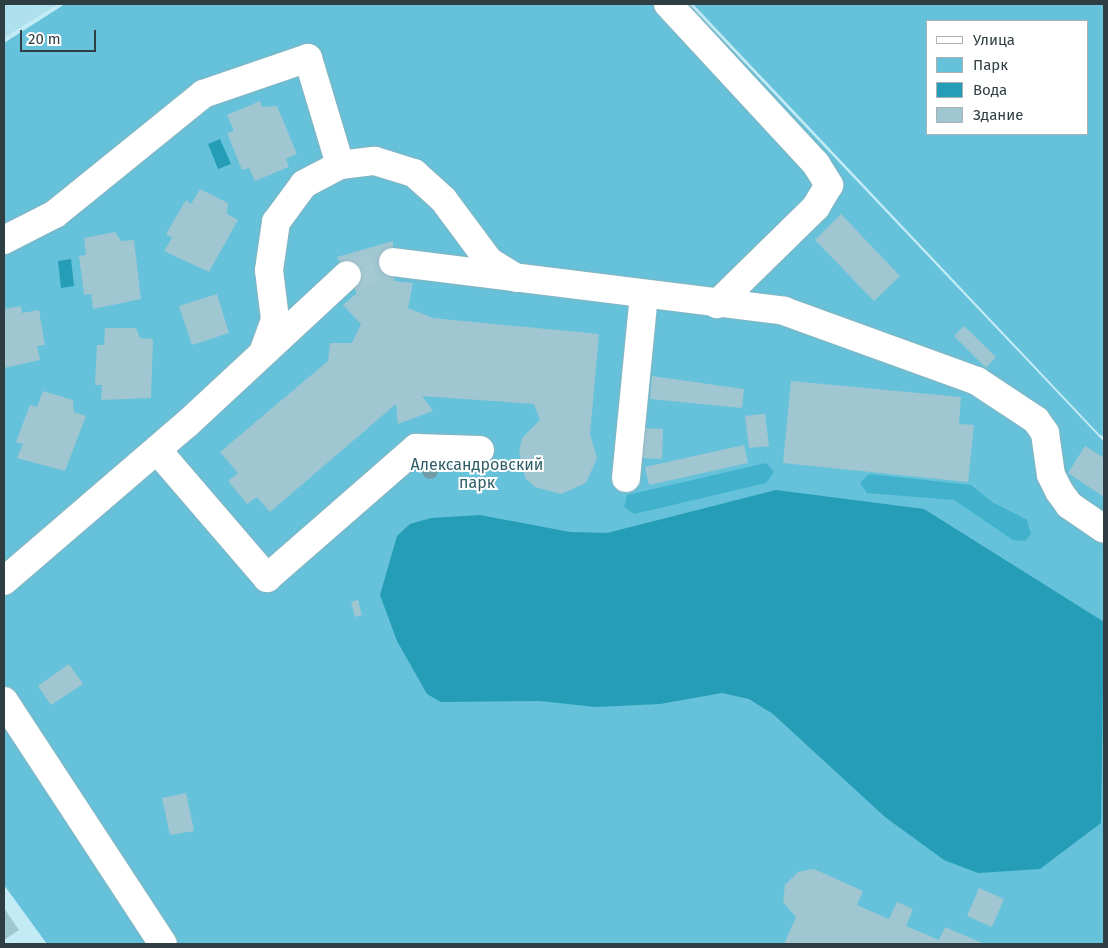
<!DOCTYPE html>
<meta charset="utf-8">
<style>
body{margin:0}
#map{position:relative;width:1108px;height:948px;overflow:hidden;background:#c3ebf6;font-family:"Fira Sans",sans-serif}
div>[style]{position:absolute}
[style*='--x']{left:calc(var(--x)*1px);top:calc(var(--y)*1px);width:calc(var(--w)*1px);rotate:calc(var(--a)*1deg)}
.built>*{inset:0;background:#afe0ed}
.green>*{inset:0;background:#65c2da}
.forest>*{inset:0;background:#42b2cc}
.water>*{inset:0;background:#259db7}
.building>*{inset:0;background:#9fc6d1}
.minor-tunnel>*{height:28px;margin-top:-14px;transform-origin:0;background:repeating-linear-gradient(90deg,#a5c8d2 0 28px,transparent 0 42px)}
.roads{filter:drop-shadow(0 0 1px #8bb1bc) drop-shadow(0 0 1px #8bb1bc)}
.minor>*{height:28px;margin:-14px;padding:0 14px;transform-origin:14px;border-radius:14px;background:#fff}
.trees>*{width:16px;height:16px;margin:-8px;border-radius:50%;background:#719da8}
span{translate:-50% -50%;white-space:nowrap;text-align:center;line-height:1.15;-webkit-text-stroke:4px #fff;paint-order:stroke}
.park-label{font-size:16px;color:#2e5d68}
.frame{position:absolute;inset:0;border:5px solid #2e3e42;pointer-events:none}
.legend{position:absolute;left:926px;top:20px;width:162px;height:115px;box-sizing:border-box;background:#fff;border:1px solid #abb2b3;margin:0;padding:6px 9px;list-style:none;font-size:15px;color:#2e3e42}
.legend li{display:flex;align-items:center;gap:10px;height:25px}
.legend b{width:25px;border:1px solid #abb2b3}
.scale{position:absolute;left:20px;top:30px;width:76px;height:22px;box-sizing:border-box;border:2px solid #2e3e42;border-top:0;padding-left:6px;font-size:15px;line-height:18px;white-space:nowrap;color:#2e3e42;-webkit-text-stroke:4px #fff;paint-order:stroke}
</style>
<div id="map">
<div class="built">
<i style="clip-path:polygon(4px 4px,58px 4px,4px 38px)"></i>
</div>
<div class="green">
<i style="clip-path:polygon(65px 4px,689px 4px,1104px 442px,1104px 944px,47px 944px,4px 885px,4px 43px)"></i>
<i style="clip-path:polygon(evenodd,693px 4px,1104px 4px,1104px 437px,1099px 434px,693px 4px,927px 21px,1087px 21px,1087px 134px,927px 134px,927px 21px)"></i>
</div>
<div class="forest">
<i style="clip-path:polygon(766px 463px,774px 472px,766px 483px,634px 514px,624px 507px,627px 495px)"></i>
<i style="clip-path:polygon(869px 474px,971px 485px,992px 502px,1027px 520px,1031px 534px,1025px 541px,1013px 540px,954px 500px,867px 493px,860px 483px)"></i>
</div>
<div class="water">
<i style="clip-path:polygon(220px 139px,231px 164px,218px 169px,208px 144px)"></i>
<i style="clip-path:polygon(71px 259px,74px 286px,61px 288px,58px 261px)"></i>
<i style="clip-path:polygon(776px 490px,924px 509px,1104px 622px,1101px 823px,1040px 869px,978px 873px,944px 860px,885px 817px,773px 714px,749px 699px,722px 693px,660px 704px,595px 707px,540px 701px,441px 702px,427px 694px,397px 641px,380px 595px,397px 536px,410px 524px,431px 518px,480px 515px,570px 532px,607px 533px)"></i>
</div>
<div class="building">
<i style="clip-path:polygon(260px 101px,262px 107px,277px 106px,297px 154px,286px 159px,289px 167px,255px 181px,249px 168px,242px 170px,227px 133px,234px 131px,227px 115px)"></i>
<i style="clip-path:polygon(200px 189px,228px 203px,227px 214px,238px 220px,209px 272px,164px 251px,172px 238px,166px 234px,186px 200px,191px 204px)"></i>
<i style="clip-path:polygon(841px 214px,900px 276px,874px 301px,815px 240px)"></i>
<i style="clip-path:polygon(115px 232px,121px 241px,134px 240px,141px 299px,93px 309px,91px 294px,84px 295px,79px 256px,86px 255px,84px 238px)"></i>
<i style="clip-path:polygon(393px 241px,394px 281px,413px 283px,408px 308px,433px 318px,599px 334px,590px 434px,597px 458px,586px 483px,561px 494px,535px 487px,525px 478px,519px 451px,522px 438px,540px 420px,534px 404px,422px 396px,433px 411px,398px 424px,396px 404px,270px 512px,257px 497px,247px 504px,228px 481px,238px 473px,220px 452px,328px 361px,330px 343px,352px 343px,361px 324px,343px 305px,357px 293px,337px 257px)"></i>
<i style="clip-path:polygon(217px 294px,229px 333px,192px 345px,179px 306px)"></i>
<i style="clip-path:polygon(21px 306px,22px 313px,39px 310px,45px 345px,37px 346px,40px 360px,4px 368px,4px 309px)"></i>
<i style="clip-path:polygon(964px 326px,996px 357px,986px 368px,954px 336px)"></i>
<i style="clip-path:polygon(105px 328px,136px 328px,140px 338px,153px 339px,151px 398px,101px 400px,102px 385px,95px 385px,97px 345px,104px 345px)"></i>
<i style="clip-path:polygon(652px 376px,744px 389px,742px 408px,650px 399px)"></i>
<i style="clip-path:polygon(791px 381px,961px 397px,959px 424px,974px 425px,968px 482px,783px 463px)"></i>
<i style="clip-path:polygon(43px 391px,73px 400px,74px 412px,86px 416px,65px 471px,17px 458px,23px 444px,16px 442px,30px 405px,37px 407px)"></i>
<i style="clip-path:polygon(765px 414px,769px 446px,749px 448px,745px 416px)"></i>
<i style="clip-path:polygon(644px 428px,663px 429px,662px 459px,642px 458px)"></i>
<i style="clip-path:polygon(744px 445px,748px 463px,649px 485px,645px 467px)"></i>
<i style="clip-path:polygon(1085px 446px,1104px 458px,1104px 497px,1068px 473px)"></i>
<i style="clip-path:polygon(358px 600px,362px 615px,355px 617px,351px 602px)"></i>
<i style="clip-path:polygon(69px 664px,83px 684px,51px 705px,38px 686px)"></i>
<i style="clip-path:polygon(186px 793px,194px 831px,170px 835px,162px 798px)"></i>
<i style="clip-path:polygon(814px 869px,863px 891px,857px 905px,889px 919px,897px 902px,913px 909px,906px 926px,939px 940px,945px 927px,985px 944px,784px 944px,796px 917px,783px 902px,785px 885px,798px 872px)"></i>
<i style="clip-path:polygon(979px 888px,1004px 899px,992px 927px,967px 916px)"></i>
<i style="clip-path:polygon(4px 908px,19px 930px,4px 940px)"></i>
</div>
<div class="minor-tunnel">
<i style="--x:347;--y:275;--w:48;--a:-15.8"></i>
</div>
<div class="roads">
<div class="minor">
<i style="--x:668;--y:4;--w:218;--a:47.2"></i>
<i style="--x:816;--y:164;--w:25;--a:58"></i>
<i style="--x:829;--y:185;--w:26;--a:121"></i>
<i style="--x:816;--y:207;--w:139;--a:135.6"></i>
<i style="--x:4;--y:240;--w:57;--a:-27"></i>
<i style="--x:55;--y:214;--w:191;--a:-39"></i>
<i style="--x:203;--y:94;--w:111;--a:-18.9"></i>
<i style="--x:308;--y:58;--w:112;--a:73.3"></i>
<i style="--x:393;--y:262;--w:394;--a:7.1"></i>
<i style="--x:784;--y:311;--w:205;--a:19.9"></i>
<i style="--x:977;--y:381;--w:71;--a:33.5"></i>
<i style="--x:1036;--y:420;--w:16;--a:55"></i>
<i style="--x:1045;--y:433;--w:42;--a:81.9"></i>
<i style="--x:1051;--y:475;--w:18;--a:63"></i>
<i style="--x:1059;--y:491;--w:17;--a:54"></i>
<i style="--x:1069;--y:505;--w:42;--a:34.4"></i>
<i style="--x:264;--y:350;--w:33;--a:-70"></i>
<i style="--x:275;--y:319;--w:49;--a:-97"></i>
<i style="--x:269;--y:270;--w:49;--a:-81.7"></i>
<i style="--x:276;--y:222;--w:47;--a:-53.6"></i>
<i style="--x:304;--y:184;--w:41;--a:-27.8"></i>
<i style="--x:340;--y:165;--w:35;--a:-7"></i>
<i style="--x:375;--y:161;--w:41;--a:17.1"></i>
<i style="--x:414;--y:173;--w:39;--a:42"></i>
<i style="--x:443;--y:199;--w:77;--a:53.4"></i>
<i style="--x:489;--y:261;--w:32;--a:32"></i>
<i style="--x:157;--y:450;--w:169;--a:49.3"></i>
<i style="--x:267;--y:578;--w:198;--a:-41.1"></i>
<i style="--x:416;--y:448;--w:64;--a:1.8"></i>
<i style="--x:626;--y:478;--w:183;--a:-84.4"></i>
<i style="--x:4;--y:581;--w:243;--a:-40.7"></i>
<i style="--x:188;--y:423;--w:217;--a:-42.9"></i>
<i style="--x:4;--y:701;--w:290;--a:56.8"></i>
</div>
</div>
<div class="trees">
<i style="left:430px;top:471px"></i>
</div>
<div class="park-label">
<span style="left:477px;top:474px">Александровский<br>парк</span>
</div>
<div class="frame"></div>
<ul class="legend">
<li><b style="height:6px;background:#fff"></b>Улица</li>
<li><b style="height:14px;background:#65c2da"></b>Парк</li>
<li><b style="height:14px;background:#259db7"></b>Вода</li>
<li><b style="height:14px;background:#9fc6d1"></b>Здание</li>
</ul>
<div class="scale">20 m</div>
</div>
